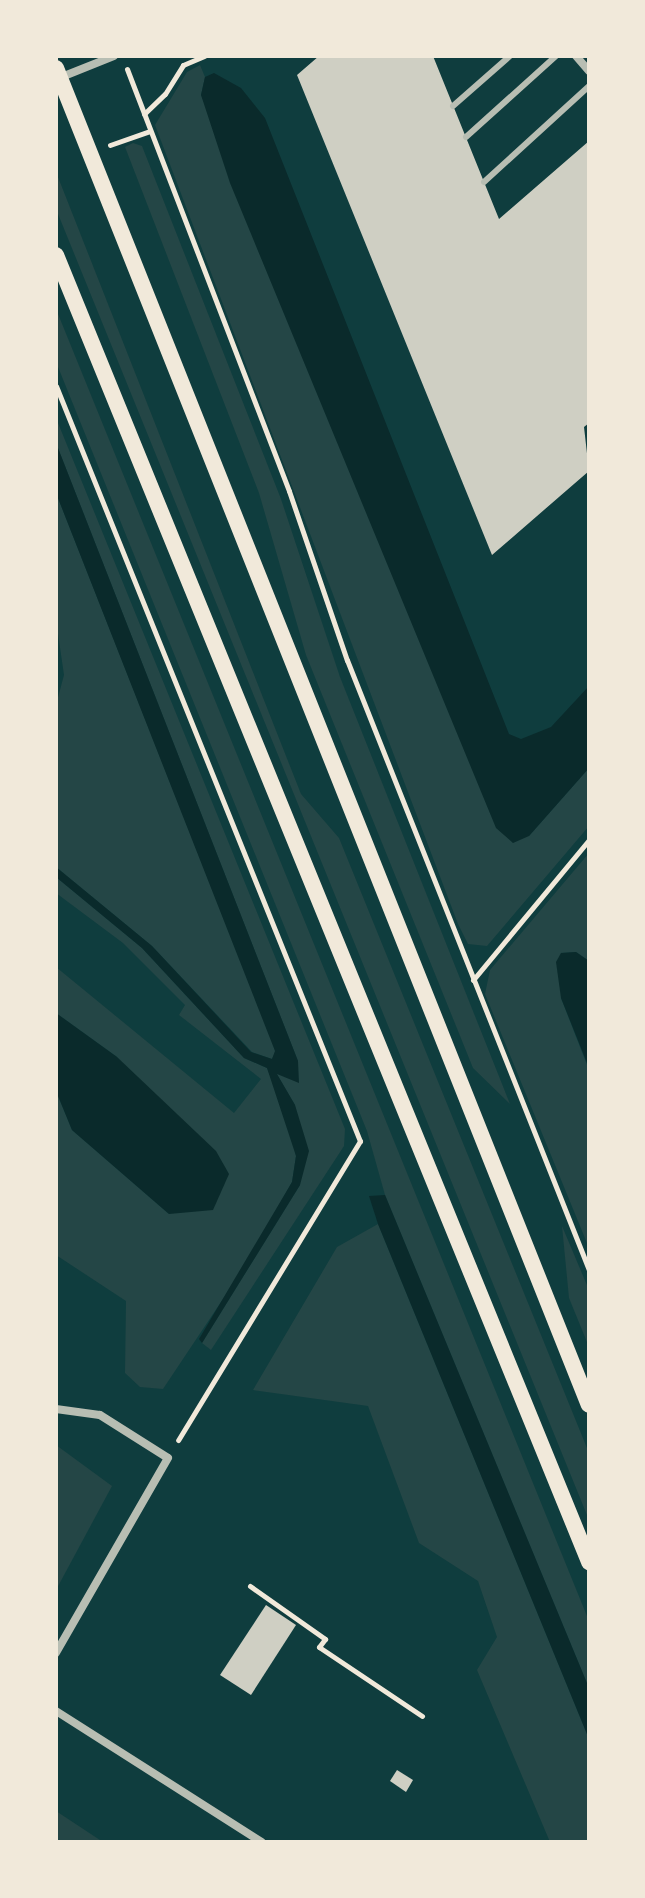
<!DOCTYPE html>
<style>
body{margin:0}
#map{position:relative;width:645px;height:1898px;overflow:hidden;background:#0f3d3e;font-family:Lora,serif}
div>[style]{position:absolute}
[style*='--x']{left:calc(var(--x)*1px);top:calc(var(--y)*1px);width:calc(var(--w)*1px);rotate:calc(var(--a)*1deg)}
.green>*{inset:0;background:#244646}
.water>*{inset:0;background:#0a2a2b}
.building>*{inset:0;background:#cfcfc3}
.path>*{height:5px;margin:-2.5px;padding:0 2.5px;transform-origin:2.5px;border-radius:2.5px;background:#f1e9da}
.service>*{height:6px;margin:-3px;padding:0 3px;transform-origin:3px;border-radius:3px;background:#b8beb3}
.minor>*{height:8px;margin:-4px;padding:0 4px;transform-origin:4px;border-radius:4px;background:#b8beb3}
.secondary>*{height:16px;margin:-8px;padding:0 8px;transform-origin:8px;border-radius:8px;background:#f1e9da}
span{translate:-50% -50%;white-space:nowrap;text-align:center;line-height:1.15;-webkit-text-stroke:8px #f1e9da;paint-order:stroke}
.frame{position:absolute;inset:0;border:58px solid #f1e9da;pointer-events:none}
</style>
<div id="map">
<div class="green">
<i style="clip-path:polygon(200px 65px,205px 77px,201px 95px,529px 836px,589px 768px,589px 826px,487px 946px,468px 944px,458px 924px,155px 125px,187px 72px)"></i>
<i style="clip-path:polygon(133px 143px,142px 146px,281px 499px,340px 677px,510px 1104px,473px 1068px,306px 655px,259px 493px,125px 147px)"></i>
<i style="clip-path:polygon(56px 172px,301px 794px,339px 838px,589px 1453px,589px 1520px,56px 209px)"></i>
<i style="clip-path:polygon(56px 309px,589px 1621px,589px 1688px,385px 1195px,367px 1131px,56px 362px)"></i>
<i style="clip-path:polygon(56px 418px,345px 1129px,344px 1146px,211px 1350px,202px 1343px,300px 1185px,295px 1105px,276px 1073px,298px 1061px,56px 443px)"></i>
<i style="clip-path:polygon(56px 493px,276px 1051px,272px 1059px,252px 1052px,152px 946px,56px 867px,56px 705px,64px 675px,56px 620px)"></i>
<i style="clip-path:polygon(589px 853px,589px 961px,576px 952px,561px 953px,561px 998px,589px 1070px,589px 1248px,485px 994px,490px 970px)"></i>
<i style="clip-path:polygon(56px 877px,142px 948px,244px 1058px,267px 1068px,290px 1125px,296px 1156px,292px 1182px,247px 1263px,163px 1389px,140px 1387px,125px 1373px,126px 1301px,56px 1255px,56px 1091px,72px 1130px,169px 1214px,117px 1057px,56px 1013px,56px 967px,234px 1113px,261px 1079px,179px 1015px,185px 1005px,123px 943px,56px 893px)"></i>
<i style="clip-path:polygon(378px 1224px,589px 1739px,589px 1842px,550px 1842px,477px 1670px,497px 1637px,478px 1581px,419px 1543px,368px 1406px,253px 1390px,337px 1247px)"></i>
<i style="clip-path:polygon(562px 1226px,589px 1290px,589px 1347px,569px 1298px)"></i>
<i style="clip-path:polygon(56px 1445px,112px 1486px,56px 1590px)"></i>
<i style="clip-path:polygon(56px 1811px,103px 1842px,56px 1842px)"></i>
</div>
<div class="water">
<i style="clip-path:polygon(214px 73px,241px 88px,265px 118px,509px 734px,521px 739px,551px 727px,589px 686px,589px 768px,529px 836px,513px 843px,496px 828px,230px 183px,201px 95px,205px 77px)"></i>
<i style="clip-path:polygon(56px 443px,298px 1061px,299px 1083px,277px 1074px,295px 1105px,309px 1151px,300px 1185px,202px 1343px,199px 1339px,292px 1182px,296px 1156px,267px 1068px,244px 1058px,142px 948px,56px 877px,56px 867px,152px 946px,251px 1052px,272px 1059px,275px 1051px,56px 493px)"></i>
<i style="clip-path:polygon(576px 952px,589px 961px,589px 1068px,561px 998px,556px 962px,561px 953px)"></i>
<i style="clip-path:polygon(56px 1013px,117px 1057px,216px 1151px,229px 1174px,213px 1210px,169px 1214px,72px 1130px,56px 1091px)"></i>
<i style="clip-path:polygon(385px 1195px,589px 1688px,589px 1739px,378px 1224px,369px 1196px)"></i>
</div>
<div class="building">
<i style="clip-path:polygon(319px 56px,433px 56px,499px 219px,589px 141px,589px 423px,584px 427px,589px 471px,492px 555px,297px 75px)"></i>
<i style="clip-path:polygon(266px 1605px,296px 1625px,251px 1695px,220px 1675px)"></i>
<i style="clip-path:polygon(397px 1770px,413px 1780px,406px 1792px,390px 1781px)"></i>
</div>
<div class="path">
<i style="--x:127;--y:69;--w:452;--a:69"></i>
<i style="--x:289;--y:491;--w:179;--a:71.1"></i>
<i style="--x:347;--y:660;--w:656;--a:68.36"></i>
<i style="--x:144;--y:114;--w:29;--a:-44"></i>
<i style="--x:165;--y:94;--w:34;--a:-58"></i>
<i style="--x:183;--y:65;--w:23;--a:-23"></i>
<i style="--x:110;--y:145;--w:42;--a:-19.3"></i>
<i style="--x:56;--y:386;--w:814;--a:68.07"></i>
<i style="--x:360;--y:1141;--w:350;--a:121.3"></i>
<i style="--x:473;--y:980;--w:182;--a:-50.4"></i>
<i style="--x:250;--y:1586;--w:92;--a:35.2"></i>
<i style="--x:325;--y:1639;--w:10;--a:127"></i>
<i style="--x:319;--y:1647;--w:124;--a:33.8"></i>
</div>
<div class="service">
<i style="--x:453;--y:106;--w:76;--a:-41.3"></i>
<i style="--x:466;--y:137;--w:121;--a:-42"></i>
<i style="--x:484;--y:182;--w:142;--a:-42.4"></i>
</div>
<div class="minor">
<i style="--x:576;--y:56;--w:20;--a:49"></i>
<i style="--x:59;--y:78;--w:59;--a:-21.8"></i>
<i style="--x:56;--y:1409;--w:44;--a:7.8"></i>
<i style="--x:100;--y:1415;--w:80;--a:32.3"></i>
<i style="--x:168;--y:1458;--w:225;--a:119.9"></i>
<i style="--x:56;--y:1711;--w:244;--a:32.5"></i>
</div>
<div class="secondary">
<i style="--x:56;--y:68;--w:1439;--a:68.27"></i>
<i style="--x:56;--y:255;--w:1412;--a:67.81"></i>
</div>
<div class="frame"></div>
</div>
